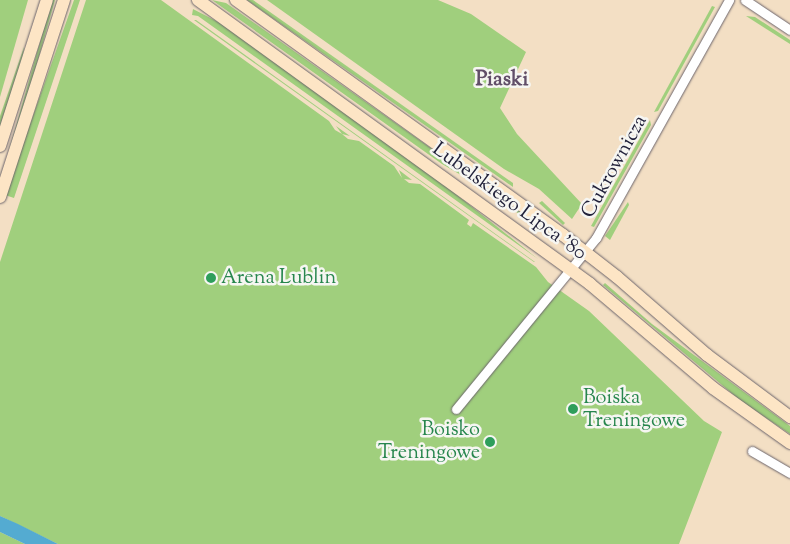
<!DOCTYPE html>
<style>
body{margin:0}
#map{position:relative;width:790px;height:544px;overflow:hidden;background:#f3dfc4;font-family:"Sorts Mill Goudy",serif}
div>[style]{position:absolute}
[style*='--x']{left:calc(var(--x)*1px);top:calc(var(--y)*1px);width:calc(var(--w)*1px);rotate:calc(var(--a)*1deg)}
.green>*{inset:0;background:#a0cf7d}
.water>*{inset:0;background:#54abd1}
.roads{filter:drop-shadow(0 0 1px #6b646b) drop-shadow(0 0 1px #6b646b)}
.street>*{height:9px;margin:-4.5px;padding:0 4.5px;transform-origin:4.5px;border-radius:4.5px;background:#fff}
.secondary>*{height:12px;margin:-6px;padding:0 6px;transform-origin:6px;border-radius:6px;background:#fde5c5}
.dots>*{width:14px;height:14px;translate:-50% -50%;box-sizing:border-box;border:2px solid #f6f6f2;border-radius:50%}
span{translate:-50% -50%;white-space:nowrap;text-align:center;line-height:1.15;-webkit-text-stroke:5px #f6f6f2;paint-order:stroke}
.street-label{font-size:20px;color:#22223b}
.leisure-label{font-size:20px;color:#27864d}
.left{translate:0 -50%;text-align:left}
.right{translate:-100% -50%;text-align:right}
.neighbourhood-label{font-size:21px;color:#614e68;font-weight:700}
</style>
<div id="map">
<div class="green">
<i style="clip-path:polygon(0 0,28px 0,0 97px)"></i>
<i style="clip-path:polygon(52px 0,55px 0,34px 74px,0 182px)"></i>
<i style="clip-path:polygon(74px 0,80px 0,14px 198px,5px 195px)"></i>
<i style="clip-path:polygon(86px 0,161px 0,329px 121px,335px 130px,342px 134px,336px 126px,350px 136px,342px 134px,348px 139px,359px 141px,394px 166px,402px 178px,399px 170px,412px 180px,404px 179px,409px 183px,420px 184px,469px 220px,467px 224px,471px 227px,473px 223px,536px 267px,548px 282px,589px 311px,704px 421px,722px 432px,679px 544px,58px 544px,0 516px,0 262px)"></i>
<i style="clip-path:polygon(212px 0,226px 3px,555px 236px,554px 238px,473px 182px,442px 164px)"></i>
<i style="clip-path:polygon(247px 0,253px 0,513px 183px,513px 187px)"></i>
<i style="clip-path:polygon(267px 0,438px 0,471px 14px,526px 52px,500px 108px,517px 134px,582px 204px,572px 219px,539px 189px,504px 169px)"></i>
<i style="clip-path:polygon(712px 6px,715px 7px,658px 111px,654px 112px)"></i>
<i style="clip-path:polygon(193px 9px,220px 23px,443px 184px,538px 259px,198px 16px,192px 15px)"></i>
<i style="clip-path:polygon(746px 16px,755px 17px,790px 40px,790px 44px)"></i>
<i style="clip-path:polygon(194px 20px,196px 20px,535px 262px,534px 262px)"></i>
<i style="clip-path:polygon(24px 47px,23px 57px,0 127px,0 116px)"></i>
<i style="clip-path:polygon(650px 120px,651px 125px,594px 227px,591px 226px)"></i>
<i style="clip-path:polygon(542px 201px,565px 223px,563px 225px,539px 203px)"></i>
<i style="clip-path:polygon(628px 202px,629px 205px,610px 240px,605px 236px)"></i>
<i style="clip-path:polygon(605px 283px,652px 324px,790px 426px,790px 434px,741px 401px,603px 285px)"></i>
<i style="clip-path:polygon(0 532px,25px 544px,0 544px)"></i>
</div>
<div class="water">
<i style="clip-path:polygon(0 516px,18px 524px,58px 544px,25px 544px,0 532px)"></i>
</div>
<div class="roads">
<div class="street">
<i style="--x:745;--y:0;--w:54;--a:33.7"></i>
<i style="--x:456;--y:409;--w:221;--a:-50.7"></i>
<i style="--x:596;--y:238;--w:273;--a:-60.8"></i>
<i style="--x:752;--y:451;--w:44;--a:30.1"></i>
</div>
<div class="secondary">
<i style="--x:198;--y:0;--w:484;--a:35.9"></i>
<i style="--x:590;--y:284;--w:161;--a:40.2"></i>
<i style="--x:713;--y:388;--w:95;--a:35.5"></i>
<i style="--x:236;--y:0;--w:403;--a:35.7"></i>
<i style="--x:563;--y:235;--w:68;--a:37.9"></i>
<i style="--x:617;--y:277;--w:119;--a:40.9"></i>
<i style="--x:707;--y:355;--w:104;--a:36.8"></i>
<i style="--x:0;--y:146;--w:153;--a:-72.2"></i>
<i style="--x:0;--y:197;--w:207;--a:-72"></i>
</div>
</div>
<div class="dots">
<i style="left:211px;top:278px;background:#2e9e5b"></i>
<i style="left:573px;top:409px;background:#2e9e5b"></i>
<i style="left:490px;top:442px;background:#2e9e5b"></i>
</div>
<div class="street-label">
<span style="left:615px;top:167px;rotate:-61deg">Cukrownicza</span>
<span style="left:509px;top:202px;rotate:36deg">Lubelskiego Lipca '80</span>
</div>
<div class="leisure-label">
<span class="left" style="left:221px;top:278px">Arena Lublin</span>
<span class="left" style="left:583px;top:410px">Boiska<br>Treningowe</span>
<span class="right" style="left:480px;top:442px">Boisko<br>Treningowe</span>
</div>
<div class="neighbourhood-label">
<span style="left:502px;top:80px">Piaski</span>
</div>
</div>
